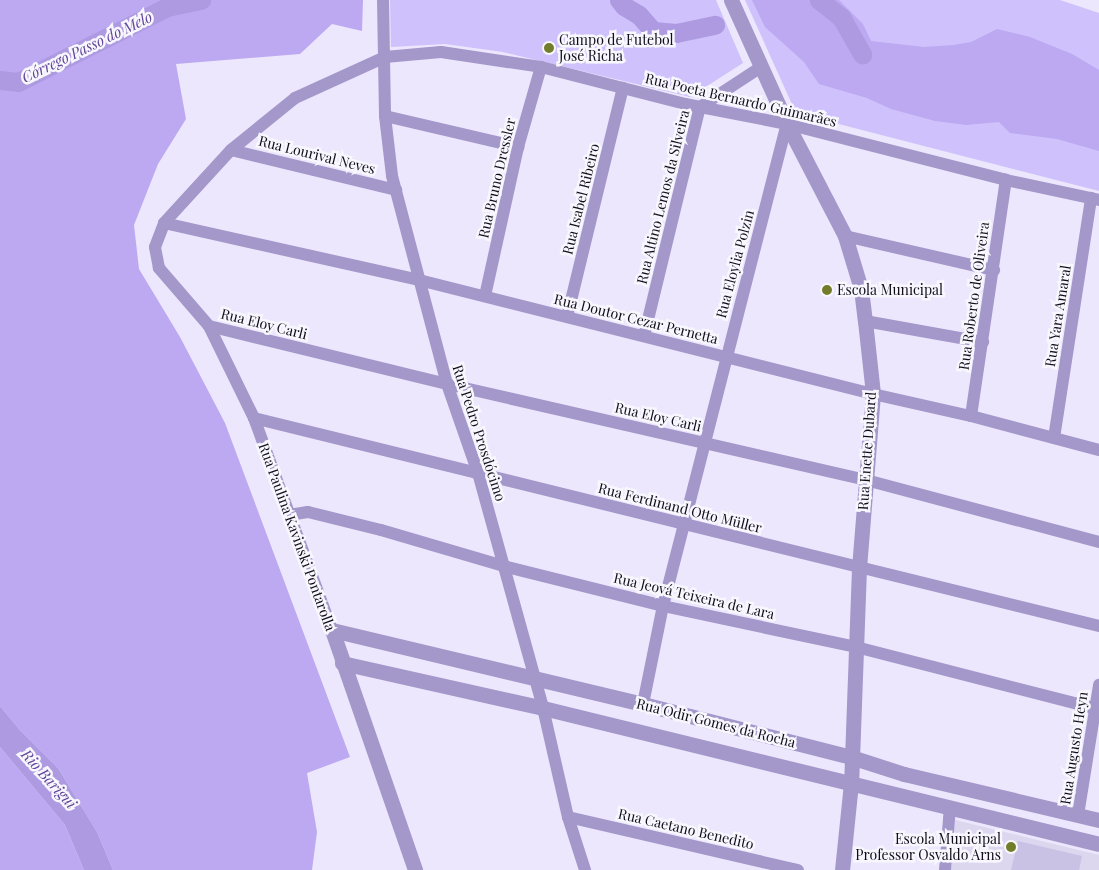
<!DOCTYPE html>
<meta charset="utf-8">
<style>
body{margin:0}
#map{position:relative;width:1099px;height:870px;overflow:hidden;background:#ece7fd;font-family:"Playfair Display",serif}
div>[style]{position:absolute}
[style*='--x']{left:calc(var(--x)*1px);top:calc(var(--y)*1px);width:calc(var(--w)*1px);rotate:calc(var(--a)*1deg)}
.built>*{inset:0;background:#dcd6ef}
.green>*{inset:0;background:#cfc1fb}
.forest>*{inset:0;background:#bca9f1}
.water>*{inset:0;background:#ad9ae1}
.river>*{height:19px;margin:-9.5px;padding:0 9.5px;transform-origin:9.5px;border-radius:9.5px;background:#ad9ae1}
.building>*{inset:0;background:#cac2e5}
.minor>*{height:12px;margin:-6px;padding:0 6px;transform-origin:6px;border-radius:6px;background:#a497ca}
.tertiary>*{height:15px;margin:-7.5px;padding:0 7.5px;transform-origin:7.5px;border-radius:7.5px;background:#a497ca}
.dots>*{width:14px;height:14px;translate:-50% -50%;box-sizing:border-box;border:2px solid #f8f7fe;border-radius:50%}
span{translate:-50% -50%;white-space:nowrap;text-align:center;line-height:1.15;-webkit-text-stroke:5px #f8f7fe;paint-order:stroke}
.poi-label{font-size:14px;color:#100d19}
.left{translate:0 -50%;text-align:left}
.right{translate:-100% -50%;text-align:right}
.street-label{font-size:14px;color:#100d19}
.water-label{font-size:15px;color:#604499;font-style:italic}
</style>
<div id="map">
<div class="built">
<i style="clip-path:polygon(955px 820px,1099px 855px,1099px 870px,951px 870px)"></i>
</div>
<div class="green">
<i style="clip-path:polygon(390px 0,716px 0,743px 63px,690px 97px,503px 52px,445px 44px,391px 47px)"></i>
<i style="clip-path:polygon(745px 0,1060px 0,1099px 13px,1099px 191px,796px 113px)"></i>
</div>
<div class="forest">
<i style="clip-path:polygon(0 0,363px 0,362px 31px,332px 24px,300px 54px,176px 64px,186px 119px,158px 164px,134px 225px,139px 269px,180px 337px,225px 423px,350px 757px,307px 773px,317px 832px,312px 870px,113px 870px,97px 832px,58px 768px,19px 729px,0 706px)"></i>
<i style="clip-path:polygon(752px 0,839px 0,863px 24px,871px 41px,924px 47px,954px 45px,971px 42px,997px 29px,1030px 37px,1072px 54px,1099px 70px,1099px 151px,1057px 139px,1010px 133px,999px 122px,966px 125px,935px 121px,891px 109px,867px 98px,819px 84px,804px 62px,765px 27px)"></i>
<i style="clip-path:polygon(0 747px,65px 825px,84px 870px,0 870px)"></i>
</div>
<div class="water">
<i style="clip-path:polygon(0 706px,19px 729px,58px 768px,97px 832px,113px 870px,84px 870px,65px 825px,0 747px)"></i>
</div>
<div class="river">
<i style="--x:619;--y:0;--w:8;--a:50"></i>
<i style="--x:624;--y:6;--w:17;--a:31"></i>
<i style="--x:639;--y:15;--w:21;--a:49"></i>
<i style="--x:653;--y:31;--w:23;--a:5"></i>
<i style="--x:676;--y:33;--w:40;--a:-12"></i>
<i style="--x:819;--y:0;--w:28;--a:38"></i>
<i style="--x:841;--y:17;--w:43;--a:60.4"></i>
<i style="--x:0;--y:80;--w:18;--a:6"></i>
<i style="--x:18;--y:82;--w:167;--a:-26.7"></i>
<i style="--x:167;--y:7;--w:35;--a:-12"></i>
</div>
<div class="building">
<i style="clip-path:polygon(1018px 841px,1082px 856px,1079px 870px,1011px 870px)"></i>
</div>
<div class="minor">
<i style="--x:383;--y:0;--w:116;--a:89"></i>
<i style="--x:385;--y:116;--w:60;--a:83.3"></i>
<i style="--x:392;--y:176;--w:215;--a:75.2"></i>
<i style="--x:447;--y:384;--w:94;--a:70.8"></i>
<i style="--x:478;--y:473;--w:244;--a:74.5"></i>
<i style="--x:543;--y:708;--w:112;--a:77.1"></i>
<i style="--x:568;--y:817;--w:56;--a:72.2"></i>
<i style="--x:385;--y:116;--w:137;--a:13.1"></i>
<i style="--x:231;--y:150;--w:170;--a:13.6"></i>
<i style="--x:164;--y:223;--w:261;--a:12.6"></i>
<i style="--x:419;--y:280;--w:468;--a:14.1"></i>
<i style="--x:873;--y:394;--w:100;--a:12.7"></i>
<i style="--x:971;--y:416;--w:132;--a:14.9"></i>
<i style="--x:845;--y:236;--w:153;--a:12.9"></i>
<i style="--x:485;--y:296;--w:153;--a:-77.5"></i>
<i style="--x:518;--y:147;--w:83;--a:-74"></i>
<i style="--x:567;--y:317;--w:236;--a:-76.3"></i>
<i style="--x:865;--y:321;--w:120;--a:10.1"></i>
<i style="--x:209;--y:326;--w:245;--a:13.7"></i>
<i style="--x:447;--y:384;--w:430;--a:12.9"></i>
<i style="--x:866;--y:480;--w:241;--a:14.9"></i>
<i style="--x:644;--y:336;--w:236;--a:-76.3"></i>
<i style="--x:700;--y:107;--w:73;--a:-33.3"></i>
<i style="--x:971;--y:416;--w:239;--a:-81.6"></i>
<i style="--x:254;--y:418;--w:870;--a:13.83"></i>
<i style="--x:1054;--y:438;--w:243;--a:-81.2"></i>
<i style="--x:289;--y:515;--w:19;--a:-9"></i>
<i style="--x:308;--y:512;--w:75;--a:13.9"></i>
<i style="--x:381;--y:530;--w:127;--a:16.4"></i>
<i style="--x:503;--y:566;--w:165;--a:14"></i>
<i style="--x:663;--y:606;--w:197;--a:12"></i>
<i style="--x:856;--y:647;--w:246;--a:14.4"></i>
<i style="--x:332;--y:630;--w:226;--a:-110.2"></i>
<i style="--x:254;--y:418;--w:102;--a:-116.1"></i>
<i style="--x:209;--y:326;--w:77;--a:-130.8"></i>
<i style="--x:159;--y:268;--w:21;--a:-101"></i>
<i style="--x:155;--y:247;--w:26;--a:-69"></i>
<i style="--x:164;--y:223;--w:99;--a:-47.5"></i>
<i style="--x:231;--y:150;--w:82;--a:-39.1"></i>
<i style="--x:295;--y:98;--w:99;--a:-24.5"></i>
<i style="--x:385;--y:57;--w:56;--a:-5.1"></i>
<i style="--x:441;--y:52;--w:101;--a:8.5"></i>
<i style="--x:541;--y:67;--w:149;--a:14.4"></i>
<i style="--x:685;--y:104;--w:104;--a:11.1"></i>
<i style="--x:787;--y:124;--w:226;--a:14.3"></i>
<i style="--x:1006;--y:180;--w:95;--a:12.1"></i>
<i style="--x:643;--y:704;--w:100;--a:-78.5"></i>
<i style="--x:663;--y:606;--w:498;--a:-75.6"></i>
<i style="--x:1078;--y:815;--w:132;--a:-80.8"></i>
<i style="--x:568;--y:817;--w:236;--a:13"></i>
<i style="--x:945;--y:870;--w:63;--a:-85.5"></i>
</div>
<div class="tertiary">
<i style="--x:731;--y:0;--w:136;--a:65.7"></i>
<i style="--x:787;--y:124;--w:126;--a:62.6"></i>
<i style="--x:845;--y:236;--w:55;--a:73.2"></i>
<i style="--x:861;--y:289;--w:32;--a:83"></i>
<i style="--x:865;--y:321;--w:73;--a:83.7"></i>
<i style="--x:873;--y:394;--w:175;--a:94.6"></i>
<i style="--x:859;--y:568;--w:215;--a:92.1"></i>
<i style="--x:851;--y:783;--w:87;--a:95.9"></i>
<i style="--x:332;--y:630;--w:320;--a:13.4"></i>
<i style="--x:643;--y:704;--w:215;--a:14.3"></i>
<i style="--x:851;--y:757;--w:56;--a:17.8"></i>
<i style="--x:904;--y:774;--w:200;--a:13.3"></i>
<i style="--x:332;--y:630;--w:254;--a:70.9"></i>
<i style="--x:342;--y:663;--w:206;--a:12.6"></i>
<i style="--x:543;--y:708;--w:572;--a:13.74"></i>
</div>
<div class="dots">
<i style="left:549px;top:48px;background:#737d29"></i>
<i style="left:827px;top:290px;background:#737d29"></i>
<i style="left:1011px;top:847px;background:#737d29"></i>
</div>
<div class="poi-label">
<span class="left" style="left:559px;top:48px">Campo de Futebol<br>José Richa</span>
<span class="left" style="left:837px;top:290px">Escola Municipal</span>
<span class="right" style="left:1001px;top:847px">Escola Municipal<br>Professor Osvaldo Arns</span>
</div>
<div class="street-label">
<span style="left:741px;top:100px;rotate:13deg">Rua Poeta Bernardo Guimarães</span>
<span style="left:317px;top:155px;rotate:14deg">Rua Lourival Neves</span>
<span style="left:497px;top:178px;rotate:-77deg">Rua Bruno Dressler</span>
<span style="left:663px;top:197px;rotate:-76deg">Rua Altino Lemos da Silveira</span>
<span style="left:581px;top:199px;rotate:-76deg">Rua Isabel Ribeiro</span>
<span style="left:735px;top:264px;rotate:-75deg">Rua Eloylia Polzin</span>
<span style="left:974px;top:296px;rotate:-82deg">Rua Roberto de Oliveira</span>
<span style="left:1058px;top:316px;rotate:-81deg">Rua Yara Amaral</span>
<span style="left:636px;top:319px;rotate:14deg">Rua Doutor Cezar Pernetta</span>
<span style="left:264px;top:324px;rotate:14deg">Rua Eloy Carli</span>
<span style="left:658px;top:417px;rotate:13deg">Rua Eloy Carli</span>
<span style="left:479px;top:433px;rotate:72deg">Rua Pedro Prosdócimo</span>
<span style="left:867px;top:451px;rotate:-86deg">Rua Enette Dubard</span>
<span style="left:680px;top:508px;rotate:14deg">Rua Ferdinand Otto Müller</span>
<span style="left:297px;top:537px;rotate:70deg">Rua Paulina Kavinski Pontarolla</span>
<span style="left:694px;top:596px;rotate:13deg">Rua Jeová Teixeira de Lara</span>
<span style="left:716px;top:723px;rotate:14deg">Rua Odir Gomes da Rocha</span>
<span style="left:1074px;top:748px;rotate:-81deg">Rua Augusto Heyn</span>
<span style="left:686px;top:829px;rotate:13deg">Rua Caetano Benedito</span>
</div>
<div class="water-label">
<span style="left:87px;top:47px;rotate:-26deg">Córrego Passo do Melo</span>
<span style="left:49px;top:779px;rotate:48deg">Rio Barigui</span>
</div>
</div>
